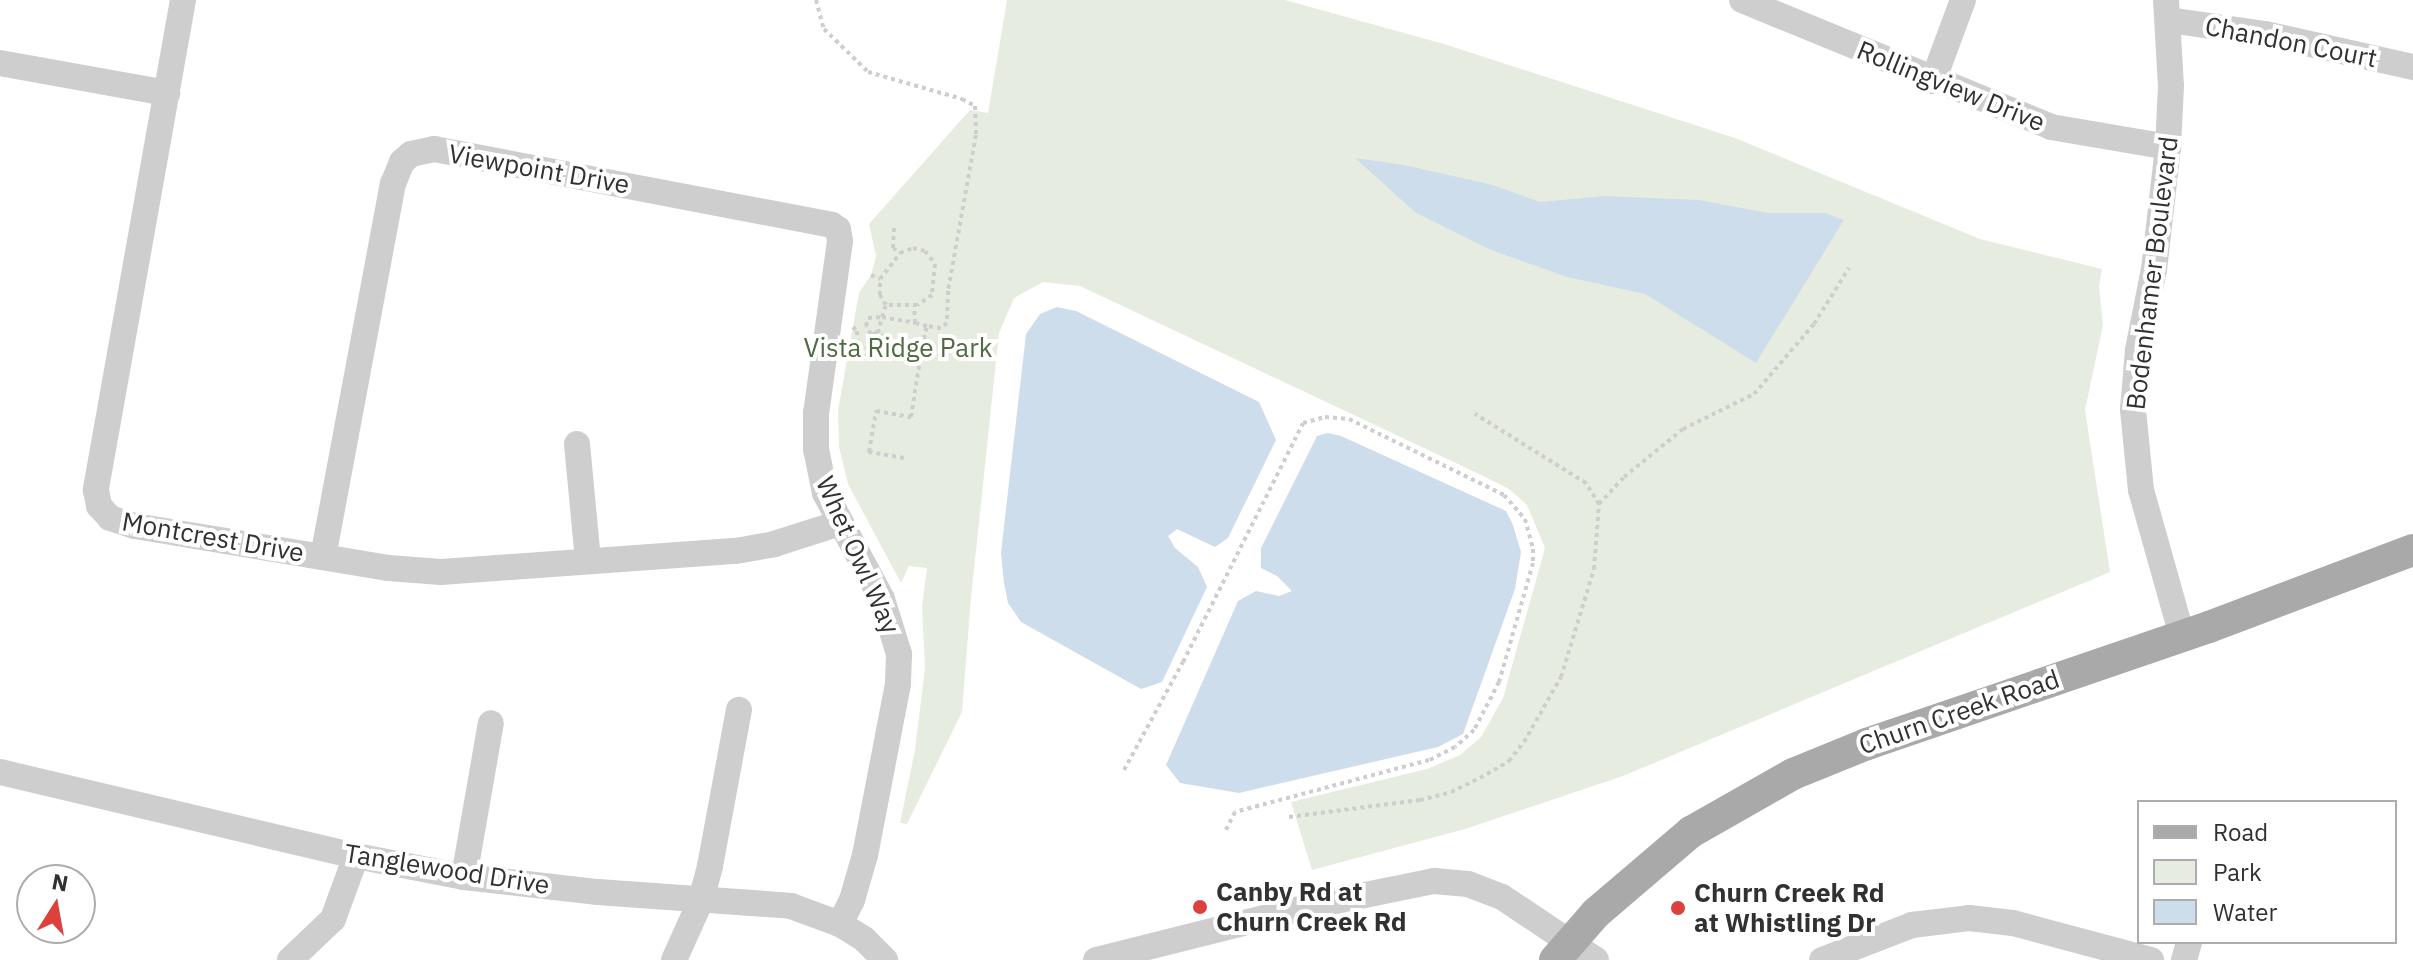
<!DOCTYPE html>
<style>
body{margin:0}
#map{position:relative;width:2413px;height:960px;overflow:hidden;background:#fff;font-family:"IBM Plex Sans",sans-serif}
div>[style]{position:absolute}
[style*='--x']{left:calc(var(--x)*1px);top:calc(var(--y)*1px);width:calc(var(--w)*1px);rotate:calc(var(--a)*1deg)}
.green>*{inset:0;background:#e6ede0}
.water>*{inset:0;background:#ceddeb}
.path>*{height:4px;margin-top:-2px;transform-origin:0;background:repeating-linear-gradient(90deg,#cecece 0 4px,transparent 0 8px)}
.minor>*{height:26px;margin:-13px;padding:0 13px;transform-origin:13px;border-radius:13px;background:#cecece}
.major>*{height:32px;margin:-16px;padding:0 16px;transform-origin:16px;border-radius:16px;background:#a9a9a9}
.dots>*{width:22px;height:22px;translate:-50% -50%;box-sizing:border-box;border:4px solid #fff;border-radius:50%}
span{translate:-50% -50%;white-space:nowrap;text-align:center;line-height:1.15;-webkit-text-stroke:8px #fff;paint-order:stroke}
.street-label{font-size:26px;color:#313131}
.park-label{font-size:26px;color:#506b40}
.poi-label{font-size:26px;color:#313131;font-weight:700}
.left{translate:0 -50%;text-align:left}
.legend{position:absolute;left:2137px;top:800px;width:260px;height:144px;box-sizing:border-box;background:#fff;border:2px solid #adadad;margin:0;padding:10px 14px;list-style:none;font-size:24px;color:#313131}
.legend li{display:flex;align-items:center;gap:16px;height:40px}
.legend b{width:40px;border:2px solid #adadad}
.north{position:absolute;left:16px;top:864px;width:80px;height:80px;box-sizing:border-box;background:#fff;border:2px solid #adadad;border-radius:50%;rotate:11deg;font-size:22px;font-weight:700;line-height:32px;text-align:center;color:#313131}
.north::after{content:'';display:block;margin:auto;width:28px;height:36px;background:#dc413e;clip-path:polygon(50% 0,100% 100%,50% 72%,0 100%)}
</style>
<div id="map">
<div class="green">
<i style="clip-path:polygon(1007px 0,1285px 0,1444px 44px,1735px 138px,1980px 239px,2102px 269px,2099px 286px,2103px 325px,2085px 410px,2110px 572px,1623px 776px,1465px 829px,1312px 870px,1291px 802px,1427px 769px,1460px 755px,1481px 737px,1503px 698px,1545px 548px,1527px 505px,1509px 489px,1479px 474px,1080px 286px,1043px 282px,1014px 298px,999px 333px,971px 598px,962px 712px,907px 824px,900px 823px,915px 750px,925px 668px,922px 606px,927px 568px,909px 566px,901px 583px,848px 484px,839px 447px,838px 410px,859px 293px,871px 275px,876px 256px,869px 224px,970px 110px,988px 113px)"></i>
</div>
<div class="water">
<i style="clip-path:polygon(1355px 158px,1404px 165px,1493px 185px,1540px 202px,1605px 196px,1699px 200px,1768px 213px,1825px 213px,1844px 220px,1756px 363px,1645px 294px,1567px 277px,1491px 250px,1416px 213px)"></i>
<i style="clip-path:polygon(1057px 307px,1076px 311px,1259px 402px,1276px 440px,1228px 538px,1215px 547px,1177px 529px,1168px 536px,1175px 548px,1198px 567px,1207px 587px,1162px 682px,1141px 689px,1021px 622px,1008px 603px,1004px 583px,1001px 553px,1026px 334px,1040px 314px)"></i>
<i style="clip-path:polygon(1328px 433px,1341px 436px,1506px 511px,1513px 525px,1521px 552px,1515px 589px,1463px 734px,1438px 747px,1239px 793px,1180px 783px,1166px 765px,1238px 601px,1256px 591px,1279px 596px,1292px 591px,1277px 576px,1261px 568px,1261px 548px,1317px 436px)"></i>
</div>
<div class="path">
<i style="--x:816;--y:0;--w:30;--a:75"></i>
<i style="--x:824;--y:29;--w:62;--a:44.3"></i>
<i style="--x:868;--y:72;--w:98;--a:16"></i>
<i style="--x:962;--y:99;--w:15;--a:28"></i>
<i style="--x:975;--y:106;--w:29;--a:88"></i>
<i style="--x:976;--y:135;--w:158;--a:100.2"></i>
<i style="--x:948;--y:291;--w:32;--a:92"></i>
<i style="--x:947;--y:323;--w:8;--a:140"></i>
<i style="--x:941;--y:328;--w:14;--a:-172"></i>
<i style="--x:894;--y:228;--w:20;--a:93"></i>
<i style="--x:893;--y:248;--w:9;--a:36"></i>
<i style="--x:871;--y:275;--w:10;--a:24"></i>
<i style="--x:880;--y:279;--w:33;--a:-52"></i>
<i style="--x:900;--y:253;--w:14;--a:-21"></i>
<i style="--x:913;--y:248;--w:12;--a:14"></i>
<i style="--x:925;--y:251;--w:16;--a:52"></i>
<i style="--x:935;--y:264;--w:31;--a:96"></i>
<i style="--x:932;--y:295;--w:18;--a:146"></i>
<i style="--x:917;--y:305;--w:31;--a:180"></i>
<i style="--x:886;--y:305;--w:12;--a:-121"></i>
<i style="--x:880;--y:295;--w:16;--a:-90"></i>
<i style="--x:853;--y:327;--w:6;--a:45"></i>
<i style="--x:857;--y:331;--w:22;--a:87"></i>
<i style="--x:858;--y:353;--w:6;--a:39"></i>
<i style="--x:863;--y:357;--w:27;--a:-66"></i>
<i style="--x:874;--y:332;--w:7;--a:16"></i>
<i style="--x:881;--y:334;--w:11;--a:52"></i>
<i style="--x:888;--y:343;--w:34;--a:7"></i>
<i style="--x:922;--y:347;--w:22;--a:-77"></i>
<i style="--x:927;--y:326;--w:12;--a:-166"></i>
<i style="--x:878;--y:333;--w:16;--a:-76"></i>
<i style="--x:882;--y:317;--w:34;--a:10"></i>
<i style="--x:915;--y:323;--w:17;--a:-93"></i>
<i style="--x:871;--y:334;--w:9;--a:-122"></i>
<i style="--x:866;--y:326;--w:8;--a:-76"></i>
<i style="--x:868;--y:318;--w:14;--a:-4"></i>
<i style="--x:882;--y:317;--w:13;--a:-72"></i>
<i style="--x:904;--y:458;--w:36;--a:-170"></i>
<i style="--x:869;--y:452;--w:42;--a:-80.3"></i>
<i style="--x:876;--y:411;--w:36;--a:10"></i>
<i style="--x:911;--y:417;--w:71;--a:-81.1"></i>
<i style="--x:1599;--y:504;--w:37;--a:-47"></i>
<i style="--x:1624;--y:477;--w:76;--a:-39.1"></i>
<i style="--x:1683;--y:429;--w:79;--a:-26.2"></i>
<i style="--x:1754;--y:394;--w:92;--a:-49.4"></i>
<i style="--x:1814;--y:324;--w:66;--a:-58"></i>
<i style="--x:1124;--y:770;--w:123;--a:-61.4"></i>
<i style="--x:1183;--y:662;--w:267;--a:-63.3"></i>
<i style="--x:1303;--y:423;--w:23;--a:-15"></i>
<i style="--x:1325;--y:417;--w:24;--a:5"></i>
<i style="--x:1349;--y:419;--w:173;--a:26.1"></i>
<i style="--x:1504;--y:495;--w:32;--a:49"></i>
<i style="--x:1525;--y:519;--w:31;--a:75"></i>
<i style="--x:1533;--y:549;--w:14;--a:90"></i>
<i style="--x:1533;--y:563;--w:124;--a:105.9"></i>
<i style="--x:1499;--y:682;--w:54;--a:117.5"></i>
<i style="--x:1474;--y:730;--w:25;--a:138"></i>
<i style="--x:1455;--y:747;--w:29;--a:153"></i>
<i style="--x:1429;--y:760;--w:201;--a:165"></i>
<i style="--x:1235;--y:812;--w:20;--a:117"></i>
<i style="--x:1289;--y:817;--w:132;--a:-7.4"></i>
<i style="--x:1420;--y:800;--w:32;--a:-14"></i>
<i style="--x:1451;--y:792;--w:32;--a:-26"></i>
<i style="--x:1480;--y:778;--w:34;--a:-30"></i>
<i style="--x:1509;--y:761;--w:24;--a:-52"></i>
<i style="--x:1524;--y:742;--w:75;--a:-60.4"></i>
<i style="--x:1561;--y:677;--w:113;--a:-73"></i>
<i style="--x:1594;--y:569;--w:65;--a:-85.6"></i>
<i style="--x:1599;--y:504;--w:25;--a:-122"></i>
<i style="--x:1586;--y:483;--w:131;--a:-148.1"></i>
</div>
<div class="minor">
<i style="--x:183;--y:0;--w:498;--a:100.1"></i>
<i style="--x:96;--y:490;--w:16;--a:79"></i>
<i style="--x:99;--y:506;--w:16;--a:47"></i>
<i style="--x:110;--y:518;--w:26;--a:18"></i>
<i style="--x:135;--y:526;--w:256;--a:9.4"></i>
<i style="--x:388;--y:568;--w:53;--a:4.3"></i>
<i style="--x:441;--y:572;--w:296;--a:-4.1"></i>
<i style="--x:736;--y:551;--w:39;--a:-10"></i>
<i style="--x:774;--y:544;--w:69;--a:-17.7"></i>
<i style="--x:1742;--y:0;--w:334;--a:22.3"></i>
<i style="--x:2051;--y:127;--w:119;--a:9.7"></i>
<i style="--x:2166;--y:0;--w:86;--a:86.7"></i>
<i style="--x:2171;--y:86;--w:61;--a:92.8"></i>
<i style="--x:2168;--y:147;--w:123;--a:96.5"></i>
<i style="--x:2154;--y:269;--w:83;--a:101.2"></i>
<i style="--x:2138;--y:350;--w:60;--a:94.8"></i>
<i style="--x:2133;--y:410;--w:80;--a:84.3"></i>
<i style="--x:2141;--y:490;--w:152;--a:74.3"></i>
<i style="--x:2169;--y:20;--w:97;--a:8.3"></i>
<i style="--x:2265;--y:34;--w:152;--a:12.6"></i>
<i style="--x:0;--y:63;--w:170;--a:10.2"></i>
<i style="--x:1933;--y:81;--w:86;--a:-69.7"></i>
<i style="--x:577;--y:444;--w:117;--a:84.6"></i>
<i style="--x:323;--y:557;--w:380;--a:-79.4"></i>
<i style="--x:393;--y:184;--w:24;--a:-68"></i>
<i style="--x:402;--y:162;--w:12;--a:-42"></i>
<i style="--x:411;--y:154;--w:24;--a:-12"></i>
<i style="--x:434;--y:149;--w:405;--a:10.8"></i>
<i style="--x:832;--y:225;--w:7;--a:34"></i>
<i style="--x:838;--y:229;--w:12;--a:81"></i>
<i style="--x:840;--y:241;--w:174;--a:97.9"></i>
<i style="--x:816;--y:413;--w:36;--a:90"></i>
<i style="--x:816;--y:449;--w:45;--a:78.4"></i>
<i style="--x:825;--y:493;--w:120;--a:61.7"></i>
<i style="--x:882;--y:599;--w:58;--a:72.8"></i>
<i style="--x:899;--y:654;--w:30;--a:92"></i>
<i style="--x:898;--y:684;--w:174;--a:100.9"></i>
<i style="--x:865;--y:855;--w:47;--a:106.1"></i>
<i style="--x:852;--y:900;--w:27;--a:117"></i>
<i style="--x:0;--y:772;--w:366;--a:13.3"></i>
<i style="--x:356;--y:856;--w:110;--a:11"></i>
<i style="--x:464;--y:877;--w:135;--a:6.4"></i>
<i style="--x:598;--y:892;--w:194;--a:4.1"></i>
<i style="--x:791;--y:906;--w:52;--a:20.2"></i>
<i style="--x:840;--y:924;--w:28;--a:32"></i>
<i style="--x:864;--y:939;--w:30;--a:45"></i>
<i style="--x:464;--y:877;--w:156;--a:-80.1"></i>
<i style="--x:290;--y:960;--w:59;--a:-43.6"></i>
<i style="--x:333;--y:919;--w:67;--a:-69.9"></i>
<i style="--x:674;--y:960;--w:66;--a:-65.8"></i>
<i style="--x:701;--y:900;--w:35;--a:-75"></i>
<i style="--x:710;--y:866;--w:159;--a:-79.5"></i>
<i style="--x:1096;--y:960;--w:222;--a:-14.1"></i>
<i style="--x:1311;--y:906;--w:126;--a:-11.5"></i>
<i style="--x:1434;--y:881;--w:34;--a:5"></i>
<i style="--x:1468;--y:884;--w:36;--a:21"></i>
<i style="--x:1502;--y:897;--w:113;--a:33.8"></i>
<i style="--x:1822;--y:960;--w:97;--a:-21.3"></i>
<i style="--x:1912;--y:925;--w:57;--a:-7"></i>
<i style="--x:1969;--y:918;--w:44;--a:6.5"></i>
<i style="--x:2013;--y:923;--w:143;--a:15"></i>
<i style="--x:2184;--y:960;--w:19;--a:-74"></i>
</div>
<div class="major">
<i style="--x:1555;--y:960;--w:62;--a:-48.9"></i>
<i style="--x:1596;--y:913;--w:125;--a:-40.5"></i>
<i style="--x:1691;--y:832;--w:117;--a:-29.6"></i>
<i style="--x:1793;--y:774;--w:80;--a:-22.1"></i>
<i style="--x:1867;--y:744;--w:361;--a:-18.9"></i>
<i style="--x:2209;--y:627;--w:218;--a:-20.7"></i>
</div>
<div class="dots">
<i style="left:1200px;top:907px;background:#dc413e"></i>
<i style="left:1678px;top:908px;background:#dc413e"></i>
</div>
<div class="street-label">
<span style="left:2291px;top:42px;rotate:11deg">Chandon Court</span>
<span style="left:1951px;top:86px;rotate:22deg">Rollingview Drive</span>
<span style="left:539px;top:169px;rotate:10deg">Viewpoint Drive</span>
<span style="left:2152px;top:273px;rotate:-83deg">Bodenhamer Boulevard</span>
<span style="left:213px;top:537px;rotate:10deg">Montcrest Drive</span>
<span style="left:858px;top:555px;rotate:66deg">Whet Owl Way</span>
<span style="left:1959px;top:712px;rotate:-19deg">Churn Creek Road</span>
<span style="left:447px;top:869px;rotate:9deg">Tanglewood Drive</span>
</div>
<div class="park-label">
<span style="left:898px;top:348px">Vista Ridge Park</span>
</div>
<div class="poi-label">
<span class="left" style="left:1216px;top:907px">Canby Rd at<br>Churn Creek Rd</span>
<span class="left" style="left:1694px;top:908px">Churn Creek Rd<br>at Whistling Dr</span>
</div>
<ul class="legend">
<li><b style="height:10px;background:#a9a9a9"></b>Road</li>
<li><b style="height:22px;background:#e6ede0"></b>Park</li>
<li><b style="height:22px;background:#ceddeb"></b>Water</li>
</ul>
<div class="north">N</div>
</div>
